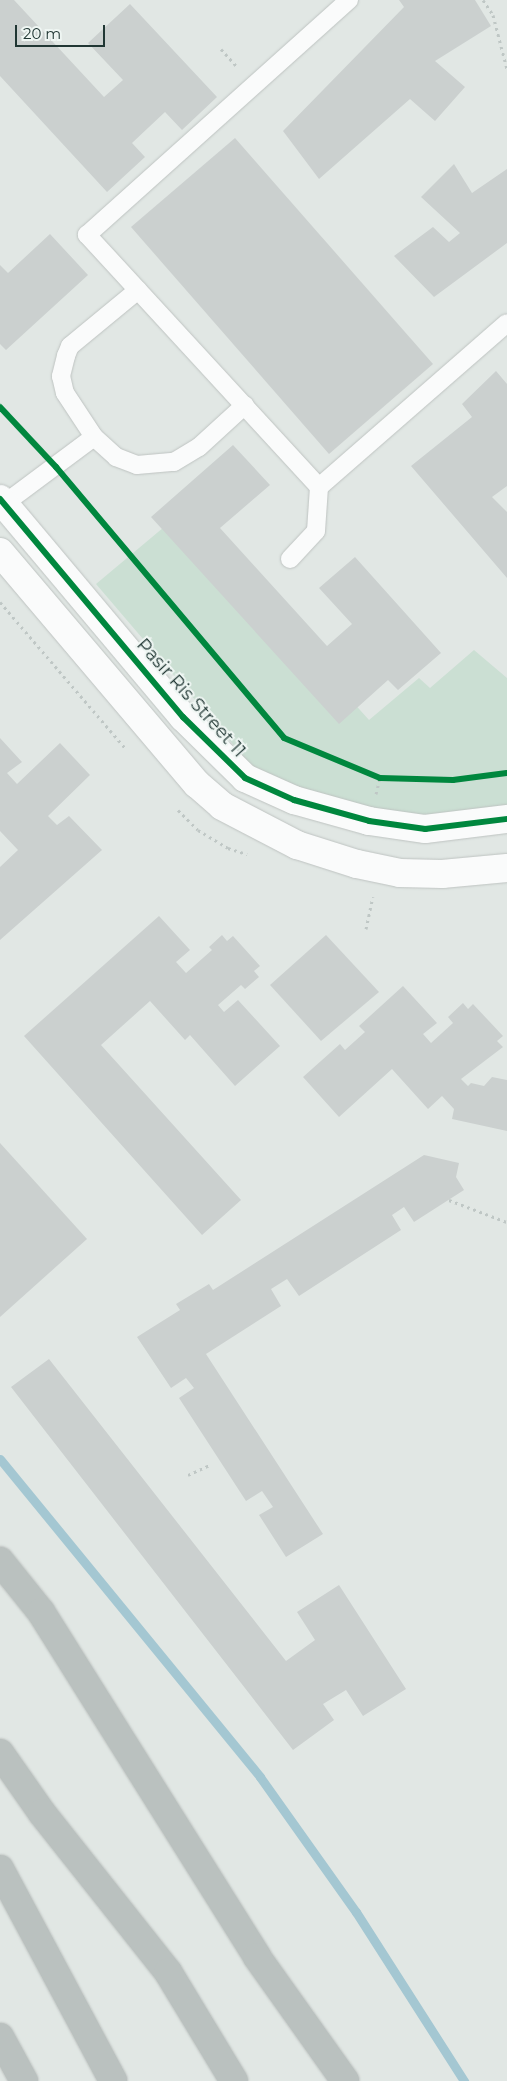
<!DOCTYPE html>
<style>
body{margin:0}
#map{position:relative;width:507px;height:2081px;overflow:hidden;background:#e1e7e4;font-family:Montserrat,sans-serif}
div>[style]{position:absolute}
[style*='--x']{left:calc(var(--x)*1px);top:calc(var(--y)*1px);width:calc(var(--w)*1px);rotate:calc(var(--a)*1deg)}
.green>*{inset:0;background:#cbdfd3}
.stream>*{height:9px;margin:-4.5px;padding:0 4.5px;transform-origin:4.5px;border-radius:4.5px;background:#a4c7d2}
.building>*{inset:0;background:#cbd0cf}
.path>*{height:3px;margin-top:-1.5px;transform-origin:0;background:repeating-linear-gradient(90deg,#bfc7c5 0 2.5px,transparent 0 6.5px)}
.roads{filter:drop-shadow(0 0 1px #bec3c1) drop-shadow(0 0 1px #bec3c1)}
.lane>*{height:18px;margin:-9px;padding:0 9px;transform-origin:9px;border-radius:9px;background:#fafbfb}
.secondary>*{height:28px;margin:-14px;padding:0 14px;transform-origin:14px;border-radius:14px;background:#fafbfb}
.highway>*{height:28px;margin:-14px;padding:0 14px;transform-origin:14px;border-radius:14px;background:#bac1bf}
.cycleway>*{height:6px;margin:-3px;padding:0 3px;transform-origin:3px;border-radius:3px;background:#00873e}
span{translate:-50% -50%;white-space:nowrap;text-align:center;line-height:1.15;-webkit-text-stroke:4px #eff6f3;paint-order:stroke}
.street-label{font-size:18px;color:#213734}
.scale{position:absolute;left:15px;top:25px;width:90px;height:22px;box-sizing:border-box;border:2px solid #213734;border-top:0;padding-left:6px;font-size:15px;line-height:18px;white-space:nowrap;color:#213734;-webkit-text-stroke:4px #eff6f3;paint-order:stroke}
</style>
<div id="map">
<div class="green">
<i style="clip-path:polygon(182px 512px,369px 720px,419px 678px,430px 688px,474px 650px,507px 678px,507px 814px,369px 818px,261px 777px,96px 584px)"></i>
</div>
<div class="stream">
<i style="--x:0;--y:1459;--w:411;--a:50.7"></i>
<i style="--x:260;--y:1777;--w:166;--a:54.6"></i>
<i style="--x:356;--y:1912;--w:201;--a:57.4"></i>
</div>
<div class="building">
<i style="clip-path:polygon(0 0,14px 0,104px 97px,123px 80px,88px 43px,130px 4px,217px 97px,182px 130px,165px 112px,132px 143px,145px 157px,107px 192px,0 76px)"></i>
<i style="clip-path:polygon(399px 0,475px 0,491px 26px,435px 61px,465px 87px,435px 121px,410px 99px,319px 179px,283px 131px,404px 7px)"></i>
<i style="clip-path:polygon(235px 138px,433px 364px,329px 454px,131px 227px)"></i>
<i style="clip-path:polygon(454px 164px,472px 193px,507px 169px,507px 243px,434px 297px,394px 256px,433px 227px,449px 242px,460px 233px,421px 197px)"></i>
<i style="clip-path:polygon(50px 234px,88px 275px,6px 350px,0 344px,0 265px,8px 273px)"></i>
<i style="clip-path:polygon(496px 371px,507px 384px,507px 486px,492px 497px,507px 512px,507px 578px,411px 466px,472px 417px,462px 404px)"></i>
<i style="clip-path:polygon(233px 445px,270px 485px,220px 528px,327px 646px,352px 624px,319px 588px,355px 557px,441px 653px,398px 690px,388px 680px,339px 724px,151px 517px)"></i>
<i style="clip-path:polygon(0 738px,22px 762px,7px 773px,17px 784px,60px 743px,90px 775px,48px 816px,57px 825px,69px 816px,102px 850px,0 940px,0 867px,18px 850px,0 831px)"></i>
<i style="clip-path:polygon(159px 916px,190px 950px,176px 962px,186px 973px,212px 950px,209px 947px,222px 935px,227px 941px,233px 936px,260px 966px,254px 971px,259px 977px,245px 989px,241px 985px,218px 1005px,224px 1012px,238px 1000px,280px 1046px,235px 1086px,190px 1035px,185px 1040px,150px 1001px,101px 1045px,241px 1200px,202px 1235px,24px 1036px)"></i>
<i style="clip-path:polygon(326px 935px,379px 992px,321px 1041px,270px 985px)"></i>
<i style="clip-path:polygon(403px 986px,437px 1023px,423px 1034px,431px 1043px,453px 1023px,448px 1017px,463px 1003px,468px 1009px,473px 1004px,503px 1036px,497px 1041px,503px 1047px,461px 1079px,468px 1086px,471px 1083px,484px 1086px,492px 1077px,507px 1080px,507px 1131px,452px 1119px,454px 1109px,442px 1096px,428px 1109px,392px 1069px,339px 1117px,303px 1077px,340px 1044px,345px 1050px,365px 1032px,359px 1026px)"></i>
<i style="clip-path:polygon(0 1143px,87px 1239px,0 1317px)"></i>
<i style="clip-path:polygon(424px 1155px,459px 1163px,456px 1177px,464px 1190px,414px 1222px,404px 1207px,392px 1215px,401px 1230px,299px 1296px,287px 1279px,271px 1289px,281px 1306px,206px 1354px,323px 1534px,286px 1557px,259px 1515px,273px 1507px,262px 1491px,246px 1501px,179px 1398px,194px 1388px,186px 1378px,171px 1388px,137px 1337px,180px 1310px,176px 1304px,209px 1284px,213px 1290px)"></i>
<i style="clip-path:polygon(49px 1359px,286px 1661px,315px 1640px,297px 1612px,339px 1585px,406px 1689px,363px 1716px,346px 1690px,323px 1704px,334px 1720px,293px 1750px,11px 1387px)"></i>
</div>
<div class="path">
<i style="--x:483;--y:0;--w:18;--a:56"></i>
<i style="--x:493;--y:15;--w:56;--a:75.5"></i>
<i style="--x:221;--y:49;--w:24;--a:48"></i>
<i style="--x:0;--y:602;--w:192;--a:49.4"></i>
<i style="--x:376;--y:794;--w:16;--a:-76"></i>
<i style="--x:178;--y:810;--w:28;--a:45"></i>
<i style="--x:198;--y:830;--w:35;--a:31"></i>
<i style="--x:228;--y:848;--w:20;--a:18"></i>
<i style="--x:366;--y:929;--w:33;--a:-78"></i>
<i style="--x:449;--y:1200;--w:62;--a:20.8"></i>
<i style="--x:188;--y:1475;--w:23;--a:-25"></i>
</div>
<div class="roads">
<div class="lane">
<i style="--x:138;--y:290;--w:88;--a:140.5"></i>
<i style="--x:70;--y:346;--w:11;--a:112"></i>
<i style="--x:66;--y:356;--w:21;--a:104"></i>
<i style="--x:61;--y:376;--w:17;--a:77"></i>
<i style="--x:65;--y:393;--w:53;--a:56.6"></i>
<i style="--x:94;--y:437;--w:30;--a:42"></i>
<i style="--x:116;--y:457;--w:22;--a:21"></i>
<i style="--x:137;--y:465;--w:37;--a:-5"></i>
<i style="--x:174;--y:462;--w:29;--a:-31"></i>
<i style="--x:199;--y:447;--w:62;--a:-42.4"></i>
<i style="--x:319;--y:487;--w:249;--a:-41.1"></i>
<i style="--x:0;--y:507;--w:117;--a:-36.7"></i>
<i style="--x:290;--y:559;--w:38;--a:-47"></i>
<i style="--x:316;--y:531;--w:44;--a:-86.1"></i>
<i style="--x:319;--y:487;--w:343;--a:-132.6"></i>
<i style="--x:87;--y:235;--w:352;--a:-41.9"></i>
</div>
<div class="secondary">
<i style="--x:0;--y:499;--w:285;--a:50"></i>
<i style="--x:183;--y:717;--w:87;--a:44.5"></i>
<i style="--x:245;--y:778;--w:54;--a:24.2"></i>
<i style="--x:294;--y:800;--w:78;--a:15.6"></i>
<i style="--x:369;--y:821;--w:57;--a:8.1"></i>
<i style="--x:425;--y:829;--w:83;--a:-7"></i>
<i style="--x:0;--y:552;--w:304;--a:49.7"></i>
<i style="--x:197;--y:784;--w:33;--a:41"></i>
<i style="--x:222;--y:806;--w:85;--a:27.5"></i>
<i style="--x:297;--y:845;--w:63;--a:17.6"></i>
<i style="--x:357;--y:864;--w:44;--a:11.8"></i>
<i style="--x:400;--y:873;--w:42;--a:1.4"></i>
<i style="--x:442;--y:874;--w:65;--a:-5.3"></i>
</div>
<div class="highway">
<i style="--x:0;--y:1561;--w:65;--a:51.2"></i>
<i style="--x:41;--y:1612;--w:407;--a:57.9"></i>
<i style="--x:257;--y:1957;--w:152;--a:54.6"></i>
<i style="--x:0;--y:1753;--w:73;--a:55"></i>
<i style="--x:42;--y:1813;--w:203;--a:51.6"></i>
<i style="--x:168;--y:1972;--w:127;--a:58.8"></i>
<i style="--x:0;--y:1869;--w:240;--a:61.9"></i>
<i style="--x:0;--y:2037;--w:50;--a:61.4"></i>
</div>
</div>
<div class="cycleway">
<i style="--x:0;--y:407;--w:82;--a:47"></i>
<i style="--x:56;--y:467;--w:354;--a:49.9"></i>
<i style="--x:284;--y:738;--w:104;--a:22.6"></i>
<i style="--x:380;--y:778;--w:73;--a:1.6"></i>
<i style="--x:453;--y:780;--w:54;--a:-7.4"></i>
<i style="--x:0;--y:499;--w:285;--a:50"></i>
<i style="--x:183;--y:717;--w:87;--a:44.5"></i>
<i style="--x:245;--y:778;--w:54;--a:24.2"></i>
<i style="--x:294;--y:800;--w:78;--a:15.6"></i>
<i style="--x:369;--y:821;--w:57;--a:8.1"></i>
<i style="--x:425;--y:829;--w:83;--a:-7"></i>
</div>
<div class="street-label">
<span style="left:191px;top:698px;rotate:48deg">Pasir Ris Street 11</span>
</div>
<div class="scale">20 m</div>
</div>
